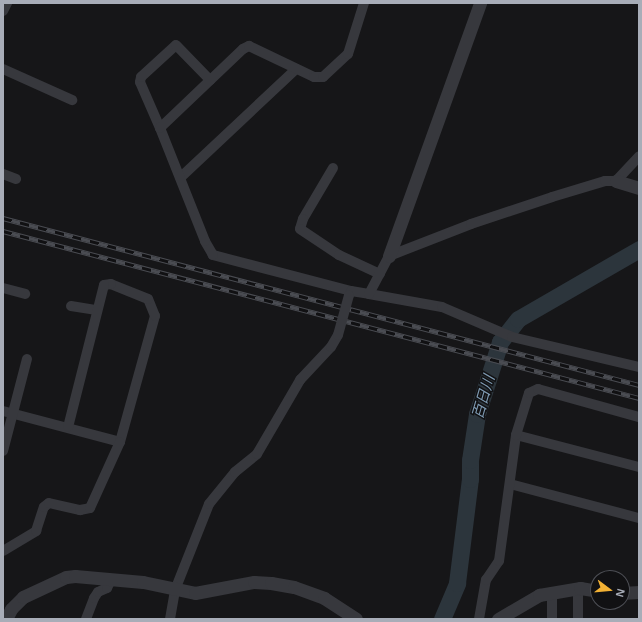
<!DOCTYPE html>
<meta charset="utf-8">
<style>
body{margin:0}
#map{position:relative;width:642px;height:622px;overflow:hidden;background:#161618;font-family:Helvetica,"Noto Sans JP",sans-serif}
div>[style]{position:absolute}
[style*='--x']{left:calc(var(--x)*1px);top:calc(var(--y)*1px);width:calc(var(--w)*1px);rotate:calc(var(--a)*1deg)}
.river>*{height:17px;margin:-8.5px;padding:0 8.5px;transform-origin:8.5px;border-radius:8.5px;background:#2c353c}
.minor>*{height:10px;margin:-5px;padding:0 5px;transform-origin:5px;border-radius:5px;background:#37383d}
.tertiary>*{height:13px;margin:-6.5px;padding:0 6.5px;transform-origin:6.5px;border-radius:6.5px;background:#37383d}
.rail>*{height:4.5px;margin-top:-2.25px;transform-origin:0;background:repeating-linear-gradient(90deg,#111113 0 9px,#4a4c52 0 18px);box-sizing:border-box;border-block:1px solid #4a4c52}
.minor-bridge>*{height:10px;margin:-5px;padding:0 5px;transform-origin:5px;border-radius:5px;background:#37383d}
span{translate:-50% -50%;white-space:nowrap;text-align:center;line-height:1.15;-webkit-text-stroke:3px #111113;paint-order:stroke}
.water-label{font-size:15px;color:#7f9bb3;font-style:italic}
.frame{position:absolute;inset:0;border:4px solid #a8adb8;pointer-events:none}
.north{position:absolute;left:590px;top:570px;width:40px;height:40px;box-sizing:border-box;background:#111113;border:1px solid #4d4f55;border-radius:50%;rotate:106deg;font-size:11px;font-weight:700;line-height:16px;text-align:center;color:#a8adb8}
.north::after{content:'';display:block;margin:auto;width:14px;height:18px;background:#f2b134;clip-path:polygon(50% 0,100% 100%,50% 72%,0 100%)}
</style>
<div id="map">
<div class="river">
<i style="--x:442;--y:619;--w:39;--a:-67"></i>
<i style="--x:457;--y:583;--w:105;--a:-82.9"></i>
<i style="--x:470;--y:479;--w:19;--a:-90"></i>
<i style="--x:470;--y:460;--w:47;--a:-81.3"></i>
<i style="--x:477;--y:414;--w:76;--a:-72.3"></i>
<i style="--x:500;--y:342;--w:29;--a:-52"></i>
<i style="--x:518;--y:319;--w:140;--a:-30"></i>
</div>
<div class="minor">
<i style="--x:3;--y:11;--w:9;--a:-63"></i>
<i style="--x:3;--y:69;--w:76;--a:24.2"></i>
<i style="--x:160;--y:128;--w:50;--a:-113.5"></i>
<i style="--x:140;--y:82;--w:5;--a:-79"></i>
<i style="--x:141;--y:77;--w:47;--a:-42.4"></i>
<i style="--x:176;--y:45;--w:49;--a:45.8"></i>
<i style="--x:333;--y:168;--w:59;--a:120.5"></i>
<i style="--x:303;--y:219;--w:10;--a:107"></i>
<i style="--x:300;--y:229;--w:47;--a:33.7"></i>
<i style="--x:339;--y:255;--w:45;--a:24.9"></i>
<i style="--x:3;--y:174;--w:14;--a:21"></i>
<i style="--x:181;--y:177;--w:158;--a:-43.2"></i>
<i style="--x:3;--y:288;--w:23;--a:15"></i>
<i style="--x:351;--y:291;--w:143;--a:-165.4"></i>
<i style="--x:213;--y:255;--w:16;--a:-120"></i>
<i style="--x:205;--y:241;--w:122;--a:-111.7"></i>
<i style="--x:160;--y:128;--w:115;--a:-43.6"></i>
<i style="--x:243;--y:49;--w:7;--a:-27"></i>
<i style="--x:249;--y:46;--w:72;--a:25.5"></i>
<i style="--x:314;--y:77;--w:9;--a:0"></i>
<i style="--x:323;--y:77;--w:34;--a:-43"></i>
<i style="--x:348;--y:54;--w:53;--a:-72.6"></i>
<i style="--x:369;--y:294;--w:74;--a:10.1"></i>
<i style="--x:442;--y:307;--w:76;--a:23.2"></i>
<i style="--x:512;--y:337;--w:130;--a:13.3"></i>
<i style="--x:349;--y:295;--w:4;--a:-63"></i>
<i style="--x:351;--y:291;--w:18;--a:9"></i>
<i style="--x:369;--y:294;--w:43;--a:-62.2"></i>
<i style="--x:389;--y:256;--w:88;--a:-21.3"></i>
<i style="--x:471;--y:224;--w:85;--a:-18.4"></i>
<i style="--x:552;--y:197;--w:55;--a:-16.8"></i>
<i style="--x:605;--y:181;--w:11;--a:0"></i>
<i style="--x:616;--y:181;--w:34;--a:-47"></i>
<i style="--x:71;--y:306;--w:26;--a:9"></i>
<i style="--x:3;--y:411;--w:121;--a:14.8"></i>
<i style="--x:120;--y:442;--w:131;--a:-74.5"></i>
<i style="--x:155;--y:316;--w:18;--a:-112"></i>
<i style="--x:148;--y:299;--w:40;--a:-158"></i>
<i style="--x:111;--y:284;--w:7;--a:172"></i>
<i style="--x:104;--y:285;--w:146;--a:104.2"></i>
<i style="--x:516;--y:435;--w:127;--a:14.6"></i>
<i style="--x:3;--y:451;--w:95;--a:-75.4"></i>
<i style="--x:510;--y:484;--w:133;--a:14.8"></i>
<i style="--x:3;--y:551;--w:39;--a:-31"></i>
<i style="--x:36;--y:531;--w:25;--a:-72"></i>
<i style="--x:44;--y:507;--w:6;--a:-39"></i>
<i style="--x:49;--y:503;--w:32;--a:13"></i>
<i style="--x:80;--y:510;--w:10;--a:-11"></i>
<i style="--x:90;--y:508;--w:72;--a:-65.6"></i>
<i style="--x:552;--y:592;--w:27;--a:90"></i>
<i style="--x:86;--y:619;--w:22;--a:-69"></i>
<i style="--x:94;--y:598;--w:7;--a:-56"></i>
<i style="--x:98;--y:592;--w:10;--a:-24"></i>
<i style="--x:107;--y:588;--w:9;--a:-63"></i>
<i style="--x:170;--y:619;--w:29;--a:-80"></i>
<i style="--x:175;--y:590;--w:92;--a:-68.4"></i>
<i style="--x:209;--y:504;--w:41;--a:-50.9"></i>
<i style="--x:235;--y:472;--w:28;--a:-39"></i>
<i style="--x:257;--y:454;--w:86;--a:-59.8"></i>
<i style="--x:300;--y:380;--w:45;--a:-46.8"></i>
<i style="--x:331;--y:347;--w:14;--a:-60"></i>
<i style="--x:479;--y:619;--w:40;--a:-80"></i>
<i style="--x:486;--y:580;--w:23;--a:-56"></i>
<i style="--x:499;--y:561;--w:127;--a:-82.3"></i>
<i style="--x:516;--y:435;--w:44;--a:-72.8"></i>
<i style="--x:529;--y:393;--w:10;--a:-24"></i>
<i style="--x:538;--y:389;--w:105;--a:15.5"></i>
<i style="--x:578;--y:619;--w:31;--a:-90"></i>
</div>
<div class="tertiary">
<i style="--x:616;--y:181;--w:24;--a:17"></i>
<i style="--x:389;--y:256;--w:269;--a:-70.2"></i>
<i style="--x:622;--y:593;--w:17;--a:-3"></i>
<i style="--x:6;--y:619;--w:11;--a:-63"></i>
<i style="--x:11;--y:609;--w:17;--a:-45"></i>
<i style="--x:23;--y:597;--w:47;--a:-24.9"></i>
<i style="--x:66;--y:577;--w:9;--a:-6"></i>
<i style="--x:75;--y:576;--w:68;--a:5"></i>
<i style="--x:143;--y:582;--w:53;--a:11.9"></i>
<i style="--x:195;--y:593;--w:60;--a:-10.6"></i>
<i style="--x:254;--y:582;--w:17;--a:3"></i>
<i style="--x:271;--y:583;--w:23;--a:10"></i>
<i style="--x:294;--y:587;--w:32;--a:20"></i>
<i style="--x:324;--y:598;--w:38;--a:33"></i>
<i style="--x:498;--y:619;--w:48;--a:-30.3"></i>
<i style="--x:539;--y:595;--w:42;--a:-9.7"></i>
<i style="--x:580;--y:588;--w:18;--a:9"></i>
</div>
<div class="rail">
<i style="--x:3;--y:218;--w:658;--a:14.71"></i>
<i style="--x:3;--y:231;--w:658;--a:14.71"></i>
</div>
<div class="minor-bridge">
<i style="--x:338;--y:335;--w:41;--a:-74.6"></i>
</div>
<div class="water-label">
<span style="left:483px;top:397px;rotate:-74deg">百日川</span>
</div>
<div class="frame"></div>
<div class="north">N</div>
</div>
